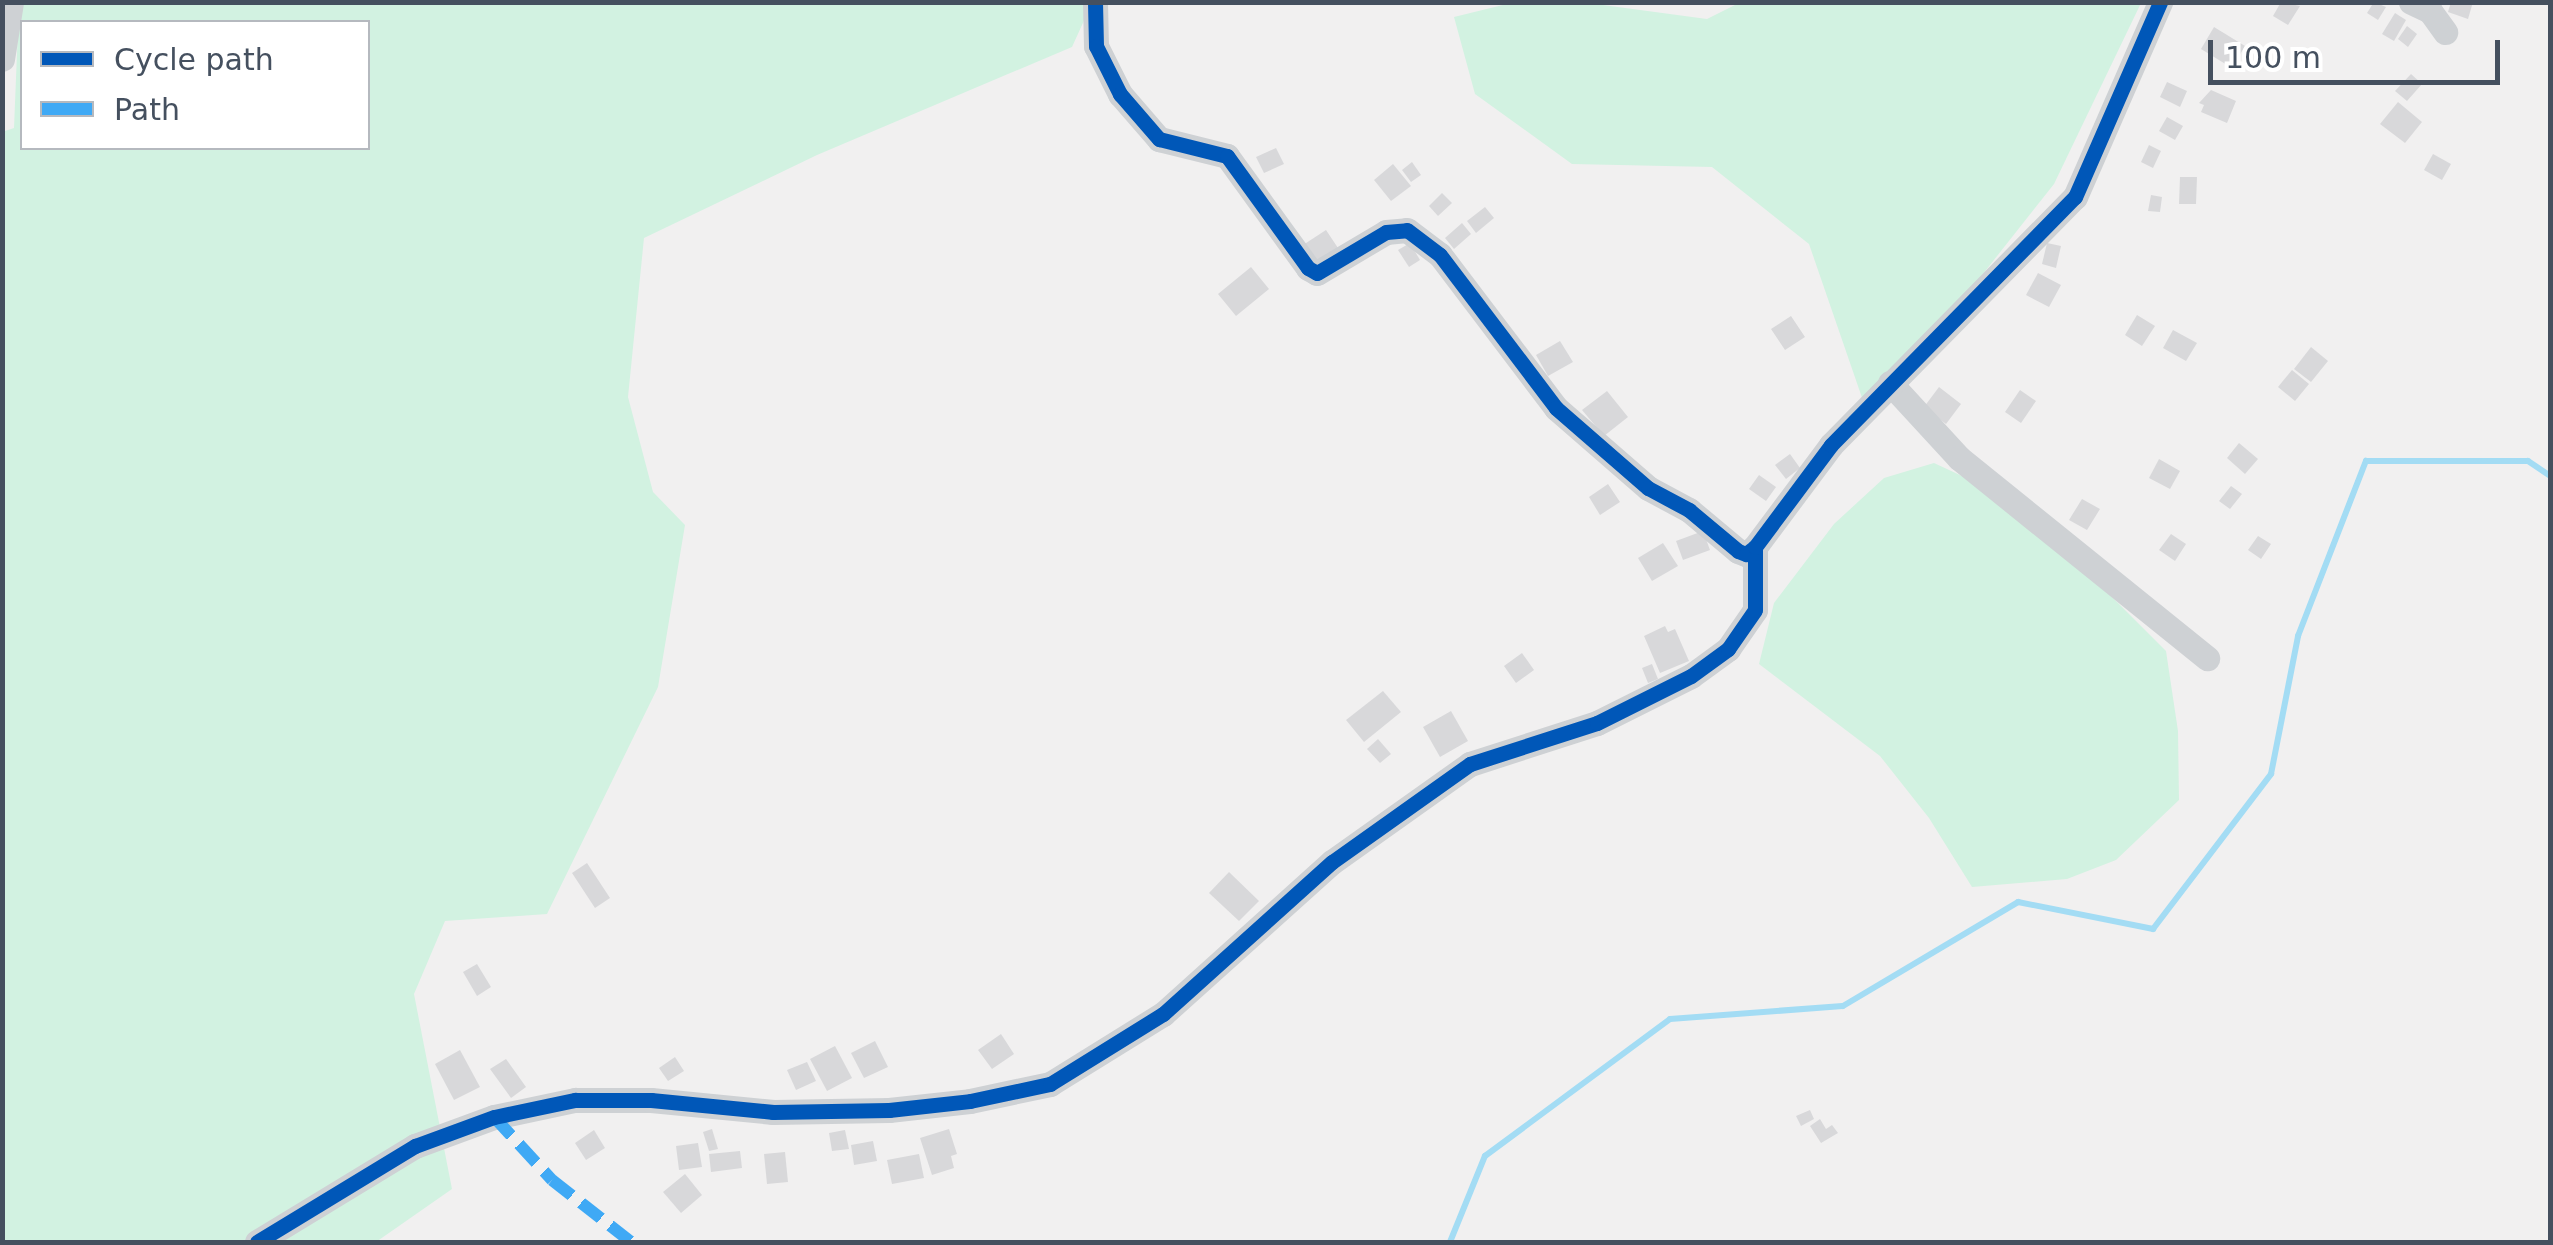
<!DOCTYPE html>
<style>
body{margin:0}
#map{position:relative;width:2553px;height:1245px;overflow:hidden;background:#f1f0f0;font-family:"DejaVu Sans",sans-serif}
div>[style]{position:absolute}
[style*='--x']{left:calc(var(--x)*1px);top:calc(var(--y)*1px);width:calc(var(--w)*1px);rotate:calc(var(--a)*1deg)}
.green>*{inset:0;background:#d2f2e1}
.stream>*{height:6px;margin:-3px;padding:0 3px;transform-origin:3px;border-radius:3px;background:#a3dcf4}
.building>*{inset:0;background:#d8d8da}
.minor>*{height:25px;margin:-12.5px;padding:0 12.5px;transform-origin:12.5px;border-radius:12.5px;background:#ced1d4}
.quiet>*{height:12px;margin-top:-6px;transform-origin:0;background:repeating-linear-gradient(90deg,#3fa9f5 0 25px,transparent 0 37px)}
.cycleway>*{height:15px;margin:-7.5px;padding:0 7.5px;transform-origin:7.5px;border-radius:7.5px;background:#0057b8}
span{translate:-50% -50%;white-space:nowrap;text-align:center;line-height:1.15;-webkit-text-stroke:8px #fff;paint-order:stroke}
.frame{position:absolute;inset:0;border:5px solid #45505f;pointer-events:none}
.legend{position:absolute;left:20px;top:20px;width:350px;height:130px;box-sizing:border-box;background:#fff;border:2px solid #b5b9bf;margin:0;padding:12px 18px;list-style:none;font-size:30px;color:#45505f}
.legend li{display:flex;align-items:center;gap:20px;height:50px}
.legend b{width:50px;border:2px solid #b5b9bf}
.scale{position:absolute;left:2208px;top:40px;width:292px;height:45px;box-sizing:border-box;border:5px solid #45505f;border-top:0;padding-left:12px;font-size:30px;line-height:35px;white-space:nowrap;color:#45505f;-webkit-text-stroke:8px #fff;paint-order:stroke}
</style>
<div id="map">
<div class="green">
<i style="clip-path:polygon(1515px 2px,1588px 3px,1707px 19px,1741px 2px,2141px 3px,2054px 184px,1869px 418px,1809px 244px,1712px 167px,1572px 164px,1475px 94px,1454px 17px)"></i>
<i style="clip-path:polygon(evenodd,19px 3px,1092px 3px,1072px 47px,817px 155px,644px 238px,628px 397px,653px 492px,685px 525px,658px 687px,547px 914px,445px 921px,414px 994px,452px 1189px,376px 1242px,3px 1242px,2px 132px,14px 128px,19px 3px,22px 22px,368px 22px,368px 148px,22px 148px,22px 22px)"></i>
<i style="clip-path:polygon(1934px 463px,1990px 489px,2098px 583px,2166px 651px,2178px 731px,2179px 800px,2116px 860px,2067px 879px,1972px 887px,1929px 818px,1880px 756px,1759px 664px,1774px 603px,1834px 524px,1884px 478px)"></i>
</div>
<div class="stream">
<i style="--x:1450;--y:1242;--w:93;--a:-67.9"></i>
<i style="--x:1485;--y:1156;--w:230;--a:-36.5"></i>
<i style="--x:1670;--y:1019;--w:173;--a:-4.3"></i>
<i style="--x:1843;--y:1006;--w:204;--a:-30.7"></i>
<i style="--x:2018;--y:902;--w:138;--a:11.3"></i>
<i style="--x:2153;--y:929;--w:195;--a:-52.7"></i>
<i style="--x:2271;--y:774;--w:141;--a:-78.9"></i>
<i style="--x:2298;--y:636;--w:188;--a:-68.8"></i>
<i style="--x:2366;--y:461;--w:162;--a:0"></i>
<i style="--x:2528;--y:461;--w:27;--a:34"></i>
</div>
<div class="building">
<i style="clip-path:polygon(2281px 2px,2300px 6px,2288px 25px,2273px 16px)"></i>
<i style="clip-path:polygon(2374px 2px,2386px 7px,2378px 20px,2367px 13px)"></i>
<i style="clip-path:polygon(2451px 2px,2473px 2px,2468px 19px,2448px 12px)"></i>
<i style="clip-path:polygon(2395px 13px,2406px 20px,2394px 41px,2382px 34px)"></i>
<i style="clip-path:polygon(2407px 26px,2417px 34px,2408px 47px,2398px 39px)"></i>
<i style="clip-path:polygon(2214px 27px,2245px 46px,2232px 68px,2201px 49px)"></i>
<i style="clip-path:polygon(2411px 74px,2422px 84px,2407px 101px,2395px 91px)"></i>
<i style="clip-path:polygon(2167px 82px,2187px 91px,2180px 107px,2160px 97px)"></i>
<i style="clip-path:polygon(2211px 90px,2236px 101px,2227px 123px,2201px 112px,2204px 105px,2199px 103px)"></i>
<i style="clip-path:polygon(2398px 102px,2422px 122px,2405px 143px,2380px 124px)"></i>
<i style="clip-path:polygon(2167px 117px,2183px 126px,2175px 140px,2159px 131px)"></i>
<i style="clip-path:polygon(2149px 145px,2161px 151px,2153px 168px,2141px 162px)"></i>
<i style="clip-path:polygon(1276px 148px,1284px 164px,1264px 173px,1256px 157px)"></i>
<i style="clip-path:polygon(2433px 154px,2451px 164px,2442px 180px,2424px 170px)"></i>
<i style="clip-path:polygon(1412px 162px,1421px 175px,1411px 182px,1402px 170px)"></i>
<i style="clip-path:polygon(1393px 164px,1411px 186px,1391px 201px,1374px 180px)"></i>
<i style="clip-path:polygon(2180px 177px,2197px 177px,2196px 204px,2179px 204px)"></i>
<i style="clip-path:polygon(1442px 193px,1452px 203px,1438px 216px,1429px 206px)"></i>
<i style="clip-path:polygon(2151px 195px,2162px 197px,2160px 212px,2148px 211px)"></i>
<i style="clip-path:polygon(1485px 207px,1494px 218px,1476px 233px,1467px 221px)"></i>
<i style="clip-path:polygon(1462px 223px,1471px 234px,1454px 249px,1445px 238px)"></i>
<i style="clip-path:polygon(1326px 230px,1338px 248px,1315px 263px,1303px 245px)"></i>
<i style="clip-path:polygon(1410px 243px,1420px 260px,1409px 267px,1398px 250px)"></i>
<i style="clip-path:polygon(2047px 243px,2061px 246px,2056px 268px,2042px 264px)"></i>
<i style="clip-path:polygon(1251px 267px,1269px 289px,1236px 316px,1218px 294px)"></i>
<i style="clip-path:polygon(2038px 273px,2061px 285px,2049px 307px,2026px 295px)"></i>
<i style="clip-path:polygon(2137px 315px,2155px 326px,2142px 346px,2125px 335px)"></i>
<i style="clip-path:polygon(1791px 316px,1805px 337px,1785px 350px,1771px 329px)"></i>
<i style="clip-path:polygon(2173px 330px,2197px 343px,2186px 361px,2163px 348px)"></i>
<i style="clip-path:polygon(1560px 341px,1573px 362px,1548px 376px,1536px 355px)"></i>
<i style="clip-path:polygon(2311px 347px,2328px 361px,2311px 382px,2294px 369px)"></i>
<i style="clip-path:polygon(2292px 370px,2309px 384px,2295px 401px,2278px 387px)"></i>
<i style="clip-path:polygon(1939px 387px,1961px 404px,1946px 424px,1924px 407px)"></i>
<i style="clip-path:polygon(2020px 390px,2036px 401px,2021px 423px,2005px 412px)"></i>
<i style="clip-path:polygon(1607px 391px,1628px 417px,1604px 436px,1582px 410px)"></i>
<i style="clip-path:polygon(2239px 443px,2258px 459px,2245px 474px,2227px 458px)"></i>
<i style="clip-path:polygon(1790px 454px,1800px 468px,1786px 479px,1775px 465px)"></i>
<i style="clip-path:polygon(2159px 459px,2180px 471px,2170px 489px,2149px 478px)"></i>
<i style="clip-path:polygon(1759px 475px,1776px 487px,1766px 501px,1749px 489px)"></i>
<i style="clip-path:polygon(1608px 484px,1620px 502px,1600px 515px,1589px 497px)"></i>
<i style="clip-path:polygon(2231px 486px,2242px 494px,2230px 509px,2219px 501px)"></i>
<i style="clip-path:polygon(2082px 499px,2100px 509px,2087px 530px,2069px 520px)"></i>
<i style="clip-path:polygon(1703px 531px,1710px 550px,1683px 560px,1676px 541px)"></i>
<i style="clip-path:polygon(2171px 534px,2186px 544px,2175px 561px,2159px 550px)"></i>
<i style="clip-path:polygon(2258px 536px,2271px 544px,2261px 559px,2248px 550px)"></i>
<i style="clip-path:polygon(1663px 543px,1678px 566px,1652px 581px,1638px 558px)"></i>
<i style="clip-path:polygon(1665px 626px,1668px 632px,1675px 629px,1689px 661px,1660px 673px,1644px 636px)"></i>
<i style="clip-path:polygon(1522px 653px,1534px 670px,1516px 683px,1504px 666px)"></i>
<i style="clip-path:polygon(1652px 664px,1658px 679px,1648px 683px,1642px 668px)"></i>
<i style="clip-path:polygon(1383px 691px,1401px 712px,1364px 742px,1346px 720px)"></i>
<i style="clip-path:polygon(1451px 711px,1468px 741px,1440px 757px,1423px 727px)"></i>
<i style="clip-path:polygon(1378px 739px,1391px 754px,1380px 763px,1367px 749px)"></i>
<i style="clip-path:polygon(587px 863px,610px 898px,595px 908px,572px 873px)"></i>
<i style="clip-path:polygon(1229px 872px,1259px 901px,1239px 921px,1209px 893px)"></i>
<i style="clip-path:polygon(477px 964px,491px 987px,477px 996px,463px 972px)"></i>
<i style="clip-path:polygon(1001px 1034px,1014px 1054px,992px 1069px,978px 1050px)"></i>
<i style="clip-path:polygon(875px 1041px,888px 1067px,864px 1078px,851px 1053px)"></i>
<i style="clip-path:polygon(835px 1046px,852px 1078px,827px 1091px,810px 1059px)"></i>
<i style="clip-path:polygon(460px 1050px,480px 1087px,454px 1100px,435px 1064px)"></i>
<i style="clip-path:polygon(675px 1057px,684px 1071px,668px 1081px,659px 1068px)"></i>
<i style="clip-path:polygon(506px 1059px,526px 1087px,511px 1098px,490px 1069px)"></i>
<i style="clip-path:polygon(807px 1062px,816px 1081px,796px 1090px,787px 1070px)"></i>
<i style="clip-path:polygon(1810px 1110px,1814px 1119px,1801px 1126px,1796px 1116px)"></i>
<i style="clip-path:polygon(1820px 1119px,1826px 1129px,1832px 1125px,1838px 1133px,1821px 1143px,1810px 1126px)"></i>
<i style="clip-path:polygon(712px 1129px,718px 1149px,709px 1151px,703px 1132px)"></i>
<i style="clip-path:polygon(949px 1129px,957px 1154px,951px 1156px,954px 1168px,932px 1175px,920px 1138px)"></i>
<i style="clip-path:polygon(594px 1130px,605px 1148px,586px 1160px,575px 1143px)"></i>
<i style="clip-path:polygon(845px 1130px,849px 1149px,832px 1151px,829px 1133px)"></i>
<i style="clip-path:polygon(873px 1141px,877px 1161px,854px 1165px,851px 1145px)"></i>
<i style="clip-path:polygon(698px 1143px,702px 1167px,679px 1170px,676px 1146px)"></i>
<i style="clip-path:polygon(740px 1151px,742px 1168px,711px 1172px,709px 1154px)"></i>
<i style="clip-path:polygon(785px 1152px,788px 1182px,767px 1184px,764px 1154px)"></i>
<i style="clip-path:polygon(919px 1154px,924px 1178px,892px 1184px,887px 1160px)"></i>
<i style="clip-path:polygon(685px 1174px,702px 1195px,681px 1213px,663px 1192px)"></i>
</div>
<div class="minor">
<i style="--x:1095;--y:2;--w:44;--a:88.7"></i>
<i style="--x:1096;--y:46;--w:54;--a:63.4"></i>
<i style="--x:1120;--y:94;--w:60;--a:49.1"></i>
<i style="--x:1159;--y:139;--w:70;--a:14"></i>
<i style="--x:1227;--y:156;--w:138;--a:54.1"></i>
<i style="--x:1308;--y:268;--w:10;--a:29"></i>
<i style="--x:1317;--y:273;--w:80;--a:-30.7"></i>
<i style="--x:1386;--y:232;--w:21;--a:-5"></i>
<i style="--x:1407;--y:230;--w:41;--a:37.1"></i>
<i style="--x:1440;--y:255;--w:192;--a:52.8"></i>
<i style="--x:1556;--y:408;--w:122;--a:41"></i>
<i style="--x:1648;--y:488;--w:47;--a:28.2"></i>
<i style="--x:1689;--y:510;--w:64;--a:39.9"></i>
<i style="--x:1738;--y:551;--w:9;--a:21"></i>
<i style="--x:1746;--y:554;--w:11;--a:-38"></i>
<i style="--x:2411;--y:2;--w:21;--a:25"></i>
<i style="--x:2430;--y:11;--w:26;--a:54"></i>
<i style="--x:2;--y:59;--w:58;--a:-81"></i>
<i style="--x:1890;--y:383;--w:102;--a:47.4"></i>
<i style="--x:1959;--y:458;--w:319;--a:38.9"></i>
<i style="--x:257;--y:1242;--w:185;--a:-31.3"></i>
<i style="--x:415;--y:1146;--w:84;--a:-20.2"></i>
<i style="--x:494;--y:1117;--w:83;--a:-11.9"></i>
<i style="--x:575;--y:1100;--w:76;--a:0"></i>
<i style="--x:651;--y:1100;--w:123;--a:5.6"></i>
<i style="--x:773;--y:1112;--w:116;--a:-1"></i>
<i style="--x:889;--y:1110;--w:81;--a:-6.3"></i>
<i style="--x:970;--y:1101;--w:82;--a:-12"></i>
<i style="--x:1050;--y:1084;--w:133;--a:-31.8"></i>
<i style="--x:1163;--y:1014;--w:227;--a:-42"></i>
<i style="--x:1332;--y:862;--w:169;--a:-35.4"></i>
<i style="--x:1470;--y:764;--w:133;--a:-17.9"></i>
<i style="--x:1597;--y:723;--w:105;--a:-26.6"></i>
<i style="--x:1691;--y:676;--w:46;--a:-36.1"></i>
<i style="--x:1728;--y:649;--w:47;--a:-55.3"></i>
<i style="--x:1755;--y:610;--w:63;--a:-90"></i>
<i style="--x:1755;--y:547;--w:127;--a:-53.3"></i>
<i style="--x:1831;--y:445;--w:348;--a:-45.5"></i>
<i style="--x:2075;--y:197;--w:213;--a:-66.4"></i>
</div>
<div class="quiet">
<i style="--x:494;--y:1117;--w:86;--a:47.4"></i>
<i style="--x:552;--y:1180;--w:100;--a:38.1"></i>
</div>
<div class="cycleway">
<i style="--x:1095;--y:2;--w:44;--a:88.7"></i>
<i style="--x:1096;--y:46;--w:54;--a:63.4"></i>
<i style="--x:1120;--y:94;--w:60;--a:49.1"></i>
<i style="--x:1159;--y:139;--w:70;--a:14"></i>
<i style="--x:1227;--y:156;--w:138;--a:54.1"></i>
<i style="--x:1308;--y:268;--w:10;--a:29"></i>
<i style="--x:1317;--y:273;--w:80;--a:-30.7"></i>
<i style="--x:1386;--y:232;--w:21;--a:-5"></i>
<i style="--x:1407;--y:230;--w:41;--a:37.1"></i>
<i style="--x:1440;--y:255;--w:192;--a:52.8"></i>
<i style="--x:1556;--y:408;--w:122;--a:41"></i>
<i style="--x:1648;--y:488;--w:47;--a:28.2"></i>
<i style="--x:1689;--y:510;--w:64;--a:39.9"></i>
<i style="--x:1738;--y:551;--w:9;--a:21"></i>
<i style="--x:1746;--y:554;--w:11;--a:-38"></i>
<i style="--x:257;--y:1242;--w:185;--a:-31.3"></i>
<i style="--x:415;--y:1146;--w:84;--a:-20.2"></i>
<i style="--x:494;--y:1117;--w:83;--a:-11.9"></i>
<i style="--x:575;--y:1100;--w:76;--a:0"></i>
<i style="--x:651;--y:1100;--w:123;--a:5.6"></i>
<i style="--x:773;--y:1112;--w:116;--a:-1"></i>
<i style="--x:889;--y:1110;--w:81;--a:-6.3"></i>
<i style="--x:970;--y:1101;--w:82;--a:-12"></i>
<i style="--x:1050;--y:1084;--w:133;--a:-31.8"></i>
<i style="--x:1163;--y:1014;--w:227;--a:-42"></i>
<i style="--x:1332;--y:862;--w:169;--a:-35.4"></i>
<i style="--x:1470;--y:764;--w:133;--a:-17.9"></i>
<i style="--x:1597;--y:723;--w:105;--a:-26.6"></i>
<i style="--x:1691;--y:676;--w:46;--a:-36.1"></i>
<i style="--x:1728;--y:649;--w:47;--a:-55.3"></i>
<i style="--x:1755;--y:610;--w:63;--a:-90"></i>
<i style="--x:1755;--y:547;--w:127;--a:-53.3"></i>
<i style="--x:1831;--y:445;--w:348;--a:-45.5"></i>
<i style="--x:2075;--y:197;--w:213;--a:-66.4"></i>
</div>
<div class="frame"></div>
<ul class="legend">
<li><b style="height:12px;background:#0057b8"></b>Cycle path</li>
<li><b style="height:12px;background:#3fa9f5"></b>Path</li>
</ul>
<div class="scale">100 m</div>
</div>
